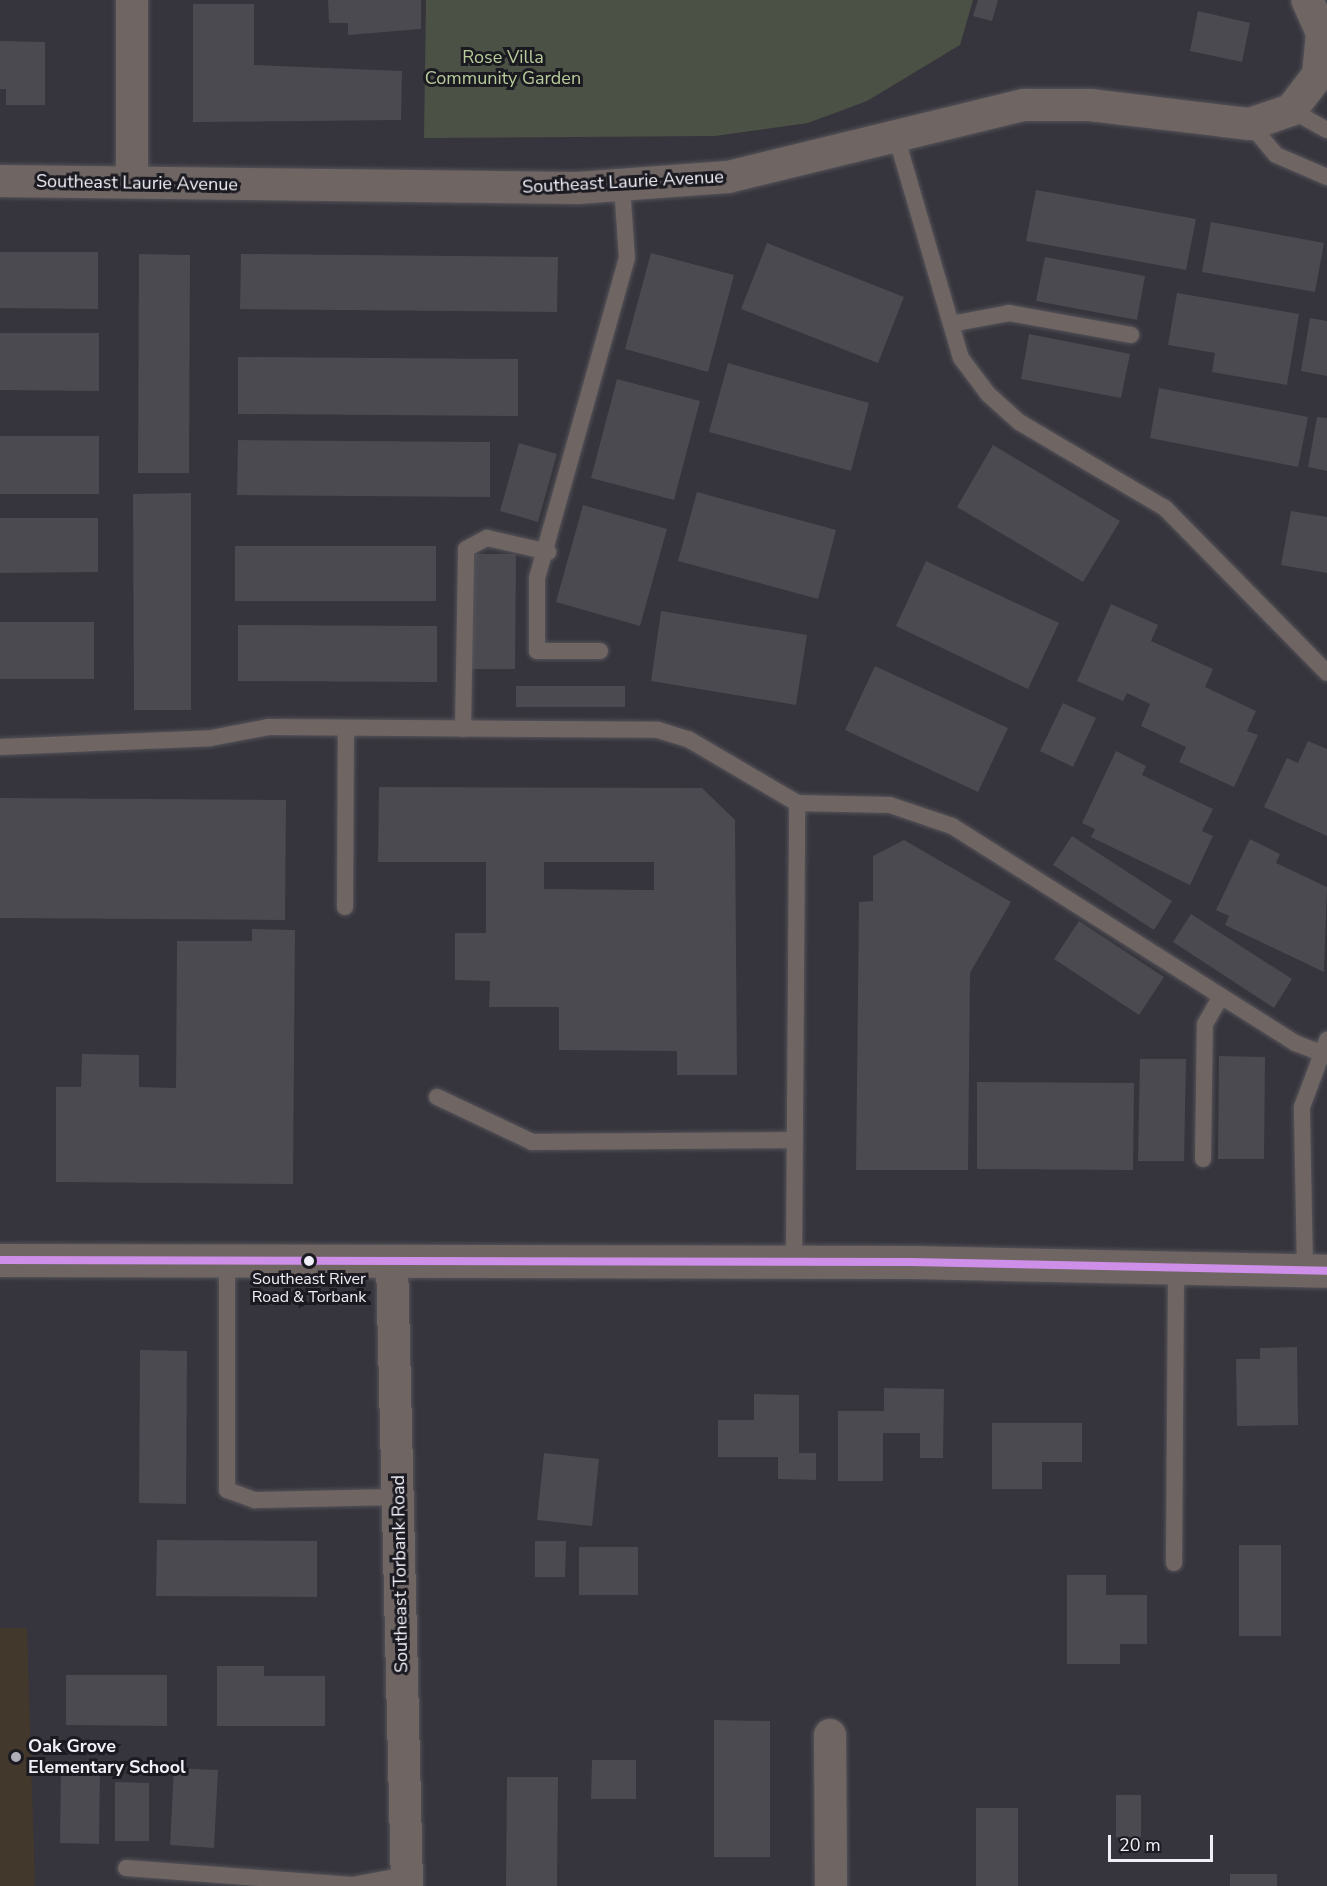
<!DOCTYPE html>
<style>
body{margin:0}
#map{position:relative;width:1327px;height:1886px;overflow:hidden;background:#36343c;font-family:"Nunito Sans",sans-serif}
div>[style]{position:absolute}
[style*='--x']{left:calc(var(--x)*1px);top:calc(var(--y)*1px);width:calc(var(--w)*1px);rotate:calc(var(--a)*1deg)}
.industrial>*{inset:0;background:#43382c}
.green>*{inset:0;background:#4b5144}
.building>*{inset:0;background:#4b4a50}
.roads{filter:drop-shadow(0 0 2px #555359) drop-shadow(0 0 2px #555359)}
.service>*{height:16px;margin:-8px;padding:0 8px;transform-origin:8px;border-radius:8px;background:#6f6664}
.minor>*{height:32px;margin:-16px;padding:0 16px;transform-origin:16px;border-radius:16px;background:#6f6664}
.tertiary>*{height:33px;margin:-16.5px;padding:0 16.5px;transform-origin:16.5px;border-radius:16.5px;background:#6f6664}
.bus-1>*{height:8px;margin:-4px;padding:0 4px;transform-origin:4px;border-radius:4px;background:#ce8fe9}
.dots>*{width:16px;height:16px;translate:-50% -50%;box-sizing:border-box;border:3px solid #1b1a21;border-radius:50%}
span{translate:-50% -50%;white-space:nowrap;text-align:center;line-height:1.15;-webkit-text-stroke:6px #1b1a21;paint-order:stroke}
.bus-label{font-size:16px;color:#f0eff8}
.park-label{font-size:18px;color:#b7cc9a}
.street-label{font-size:18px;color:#f0eff8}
.poi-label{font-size:18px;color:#f0eff8;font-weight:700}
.left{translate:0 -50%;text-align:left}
.scale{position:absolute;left:1108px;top:1835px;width:105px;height:27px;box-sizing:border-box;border:3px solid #f0eff8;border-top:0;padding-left:8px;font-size:18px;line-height:21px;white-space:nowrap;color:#f0eff8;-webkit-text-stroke:4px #1b1a21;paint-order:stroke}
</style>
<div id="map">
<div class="industrial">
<i style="clip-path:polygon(0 1628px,27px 1628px,35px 1886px,0 1886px)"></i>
</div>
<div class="green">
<i style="clip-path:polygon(426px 0,973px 0,960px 45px,867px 101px,808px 123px,715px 136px,424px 138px)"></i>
</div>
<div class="building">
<i style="clip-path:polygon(328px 0,421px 0,421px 29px,348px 35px,348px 23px,329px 23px)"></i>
<i style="clip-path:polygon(978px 0,998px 0,992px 21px,973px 16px)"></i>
<i style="clip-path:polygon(193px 4px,254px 4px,254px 65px,402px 71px,401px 120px,193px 122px)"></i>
<i style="clip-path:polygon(1198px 11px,1250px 23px,1242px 62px,1190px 51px)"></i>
<i style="clip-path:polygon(0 41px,45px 42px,45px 105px,6px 105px,6px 89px,0 89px)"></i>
<i style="clip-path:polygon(1036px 190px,1196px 219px,1186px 270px,1026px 241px)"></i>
<i style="clip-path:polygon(1211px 222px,1324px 243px,1315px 292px,1202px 272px)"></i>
<i style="clip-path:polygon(767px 243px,904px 297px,878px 363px,741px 309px)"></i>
<i style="clip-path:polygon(0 252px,98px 252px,98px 309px,0 308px)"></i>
<i style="clip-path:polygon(651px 253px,734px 275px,708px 372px,625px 349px)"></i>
<i style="clip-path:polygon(139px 254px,190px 255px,189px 473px,138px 473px)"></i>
<i style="clip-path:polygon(241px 254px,558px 257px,557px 312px,240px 309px)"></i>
<i style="clip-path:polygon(1045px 257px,1145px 276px,1137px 320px,1036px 301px)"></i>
<i style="clip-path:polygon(1177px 293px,1299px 314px,1287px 385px,1212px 372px,1215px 353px,1168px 345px)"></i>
<i style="clip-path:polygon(1310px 318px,1327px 321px,1327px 376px,1301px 371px)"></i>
<i style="clip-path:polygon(0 333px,99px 333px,99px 391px,0 390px)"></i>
<i style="clip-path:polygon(1029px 334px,1130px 354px,1121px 398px,1021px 379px)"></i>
<i style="clip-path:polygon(238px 357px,518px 359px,518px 416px,238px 414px)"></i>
<i style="clip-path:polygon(728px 363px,869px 403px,851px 471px,709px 432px)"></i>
<i style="clip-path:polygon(617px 379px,700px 401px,674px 500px,591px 478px)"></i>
<i style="clip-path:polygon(1159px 388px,1308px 417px,1298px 467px,1150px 438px)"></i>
<i style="clip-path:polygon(1317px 417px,1327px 418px,1327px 471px,1308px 467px)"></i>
<i style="clip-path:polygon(0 436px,99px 436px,99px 494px,0 494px)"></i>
<i style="clip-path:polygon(238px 440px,490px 442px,490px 497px,237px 495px)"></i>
<i style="clip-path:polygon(519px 443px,557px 454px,538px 522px,500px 511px)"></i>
<i style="clip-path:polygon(993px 445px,1120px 521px,1083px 582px,957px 507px)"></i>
<i style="clip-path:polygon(697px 492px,836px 530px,818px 599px,678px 561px)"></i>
<i style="clip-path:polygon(191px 493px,191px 710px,134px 710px,133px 494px)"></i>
<i style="clip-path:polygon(583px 505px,667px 529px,640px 626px,556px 602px)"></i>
<i style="clip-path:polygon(1291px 511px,1327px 517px,1327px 573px,1281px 565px)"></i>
<i style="clip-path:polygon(0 518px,98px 518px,98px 572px,0 573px)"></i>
<i style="clip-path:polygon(235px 546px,436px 546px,436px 601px,235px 601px)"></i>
<i style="clip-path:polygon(469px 554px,516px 554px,515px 669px,469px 669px)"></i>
<i style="clip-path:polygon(926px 561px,1059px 623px,1028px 689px,896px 626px)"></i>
<i style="clip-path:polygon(1111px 604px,1158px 625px,1151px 641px,1213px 669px,1205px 687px,1256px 711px,1247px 731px,1258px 735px,1234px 787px,1179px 762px,1186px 747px,1141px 726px,1150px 704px,1127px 693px,1123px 701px,1077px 681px)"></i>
<i style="clip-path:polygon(661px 611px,807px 635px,796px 705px,651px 681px)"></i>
<i style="clip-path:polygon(0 622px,94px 622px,94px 679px,0 679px)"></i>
<i style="clip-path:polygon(238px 625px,437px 626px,437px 682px,238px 681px)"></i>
<i style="clip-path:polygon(875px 666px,1008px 728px,978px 792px,845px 730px)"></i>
<i style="clip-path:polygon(516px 686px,625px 686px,625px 707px,516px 707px)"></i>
<i style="clip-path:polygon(1063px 703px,1096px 718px,1073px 767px,1040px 751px)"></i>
<i style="clip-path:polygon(1308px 741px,1327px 749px,1327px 836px,1264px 807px,1287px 758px,1298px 763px)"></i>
<i style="clip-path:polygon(1116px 751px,1146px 766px,1142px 775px,1213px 809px,1202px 831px,1213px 836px,1190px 885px,1091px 837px,1095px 829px,1082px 823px)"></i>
<i style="clip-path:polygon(evenodd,379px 787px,702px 788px,735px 820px,737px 1075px,677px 1075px,677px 1051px,559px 1050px,559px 1007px,489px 1007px,490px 981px,455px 980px,455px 933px,486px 933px,486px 862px,378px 862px,379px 787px,544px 862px,654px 862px,654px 890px,544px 889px,544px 862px)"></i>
<i style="clip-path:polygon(0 798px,286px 800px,285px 920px,0 918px)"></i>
<i style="clip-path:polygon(1072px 836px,1172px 901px,1154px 930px,1053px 865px)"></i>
<i style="clip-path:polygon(1250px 839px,1280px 854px,1276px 863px,1327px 887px,1324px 972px,1225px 925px,1229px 916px,1216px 910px)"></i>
<i style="clip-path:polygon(904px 840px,1011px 902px,970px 973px,968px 1170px,856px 1170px,859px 902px,873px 901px,873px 856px)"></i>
<i style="clip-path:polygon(1191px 914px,1292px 979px,1274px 1008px,1173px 942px)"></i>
<i style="clip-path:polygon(1079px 921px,1164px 977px,1139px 1015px,1054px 959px)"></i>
<i style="clip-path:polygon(252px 929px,295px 930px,293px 1184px,56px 1182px,56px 1087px,81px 1087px,82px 1054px,139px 1055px,139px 1087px,176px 1088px,177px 941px,252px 941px)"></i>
<i style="clip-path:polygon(1219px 1056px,1265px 1057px,1264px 1159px,1218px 1159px)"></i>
<i style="clip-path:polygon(1140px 1059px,1186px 1059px,1184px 1161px,1138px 1161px)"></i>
<i style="clip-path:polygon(977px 1082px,1134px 1083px,1133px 1170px,977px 1169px)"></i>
<i style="clip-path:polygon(1297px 1347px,1298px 1425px,1237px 1426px,1236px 1359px,1260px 1359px,1260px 1348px)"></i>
<i style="clip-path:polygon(140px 1350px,187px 1351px,186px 1504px,139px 1503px)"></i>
<i style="clip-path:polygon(884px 1388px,944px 1389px,943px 1458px,920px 1458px,920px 1433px,883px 1433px,883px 1481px,838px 1481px,838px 1411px,884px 1411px)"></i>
<i style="clip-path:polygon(754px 1394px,799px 1395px,799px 1453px,816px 1453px,816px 1480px,778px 1479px,778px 1457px,718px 1457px,718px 1420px,754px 1420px)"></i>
<i style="clip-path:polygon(992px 1423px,1082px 1423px,1082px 1462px,1042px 1462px,1042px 1489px,992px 1489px)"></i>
<i style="clip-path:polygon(544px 1453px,599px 1459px,592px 1526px,537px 1520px)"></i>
<i style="clip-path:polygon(157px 1540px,317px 1541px,317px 1597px,156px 1596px)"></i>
<i style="clip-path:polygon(535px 1541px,566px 1541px,565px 1577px,535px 1577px)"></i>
<i style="clip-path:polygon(1239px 1545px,1281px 1545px,1281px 1636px,1239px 1636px)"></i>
<i style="clip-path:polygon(579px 1547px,638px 1547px,638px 1595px,579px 1595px)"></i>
<i style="clip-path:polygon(1067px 1575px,1106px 1575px,1106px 1595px,1147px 1595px,1147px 1644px,1120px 1644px,1120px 1664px,1067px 1664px)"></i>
<i style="clip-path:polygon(217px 1666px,264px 1666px,264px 1676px,325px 1676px,325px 1726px,217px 1726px)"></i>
<i style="clip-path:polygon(66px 1675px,167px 1675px,167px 1726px,66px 1725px)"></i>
<i style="clip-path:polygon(714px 1720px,770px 1721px,770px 1857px,714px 1857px)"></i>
<i style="clip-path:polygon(592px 1760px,636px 1760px,636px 1799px,591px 1799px)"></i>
<i style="clip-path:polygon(61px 1765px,100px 1765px,99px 1844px,60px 1843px)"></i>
<i style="clip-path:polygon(174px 1768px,218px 1770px,214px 1848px,170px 1845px)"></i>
<i style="clip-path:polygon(507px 1777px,558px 1777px,557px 1886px,506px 1886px)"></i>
<i style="clip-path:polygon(115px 1782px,149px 1783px,149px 1841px,115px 1841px)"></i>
<i style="clip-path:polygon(1116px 1795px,1141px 1795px,1141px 1837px,1116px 1837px)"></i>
<i style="clip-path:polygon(976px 1808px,1018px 1808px,1018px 1886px,976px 1886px)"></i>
<i style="clip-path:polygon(1230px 1874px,1277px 1874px,1277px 1886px,1230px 1886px)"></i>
</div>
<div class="roads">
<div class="service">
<i style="--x:1291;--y:110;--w:41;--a:29.1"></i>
<i style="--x:1250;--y:124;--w:40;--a:50"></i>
<i style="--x:1276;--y:155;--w:56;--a:23.3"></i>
<i style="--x:896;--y:136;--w:231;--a:73.7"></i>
<i style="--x:961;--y:358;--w:45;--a:53.1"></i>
<i style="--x:988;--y:394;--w:42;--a:42.1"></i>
<i style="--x:1019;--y:422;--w:169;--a:30.5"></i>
<i style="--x:1165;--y:508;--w:231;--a:45.5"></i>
<i style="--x:951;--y:324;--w:59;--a:-10.7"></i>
<i style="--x:1009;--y:313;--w:124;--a:10.2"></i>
<i style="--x:600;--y:651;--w:63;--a:180"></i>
<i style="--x:537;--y:651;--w:73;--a:-90"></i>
<i style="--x:537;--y:578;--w:332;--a:-74.3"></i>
<i style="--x:627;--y:258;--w:72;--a:-94"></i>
<i style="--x:463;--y:729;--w:180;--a:-89"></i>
<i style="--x:466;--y:549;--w:24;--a:-28"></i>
<i style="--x:487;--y:538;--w:63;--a:12.9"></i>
<i style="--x:0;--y:747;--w:211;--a:-2.4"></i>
<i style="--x:211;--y:738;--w:58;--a:-10.9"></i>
<i style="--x:268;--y:727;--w:390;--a:0.4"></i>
<i style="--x:658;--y:730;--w:31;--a:17"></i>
<i style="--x:688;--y:739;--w:126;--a:30.4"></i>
<i style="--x:797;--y:803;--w:93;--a:1.2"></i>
<i style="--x:890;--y:805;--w:65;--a:18.7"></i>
<i style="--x:952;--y:826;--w:406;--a:32.3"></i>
<i style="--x:1295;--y:1043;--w:26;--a:21"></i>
<i style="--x:345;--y:907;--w:178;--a:-89.7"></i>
<i style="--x:437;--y:1097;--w:105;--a:25.3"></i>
<i style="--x:532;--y:1142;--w:262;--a:-0.4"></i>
<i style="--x:1203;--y:1159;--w:135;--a:-89.2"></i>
<i style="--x:1205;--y:1024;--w:32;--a:-60"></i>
<i style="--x:227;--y:1260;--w:230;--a:90"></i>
<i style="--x:227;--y:1490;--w:30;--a:20"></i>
<i style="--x:255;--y:1500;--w:143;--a:-1.2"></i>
<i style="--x:794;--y:1262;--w:459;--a:-89.6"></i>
<i style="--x:1305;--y:1270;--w:163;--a:-91.1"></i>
<i style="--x:1302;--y:1107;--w:72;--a:-69.5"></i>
<i style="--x:1174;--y:1563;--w:297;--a:-89.6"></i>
<i style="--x:126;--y:1868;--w:227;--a:4.3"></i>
<i style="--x:352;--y:1885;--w:56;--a:-10.3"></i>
</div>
<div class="minor">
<i style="--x:132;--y:0;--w:182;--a:90"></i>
<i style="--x:0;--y:181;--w:578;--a:0.69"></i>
<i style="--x:578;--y:188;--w:150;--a:-4.2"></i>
<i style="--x:728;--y:177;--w:305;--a:-13.7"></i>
<i style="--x:1024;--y:105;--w:66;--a:0"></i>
<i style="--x:1090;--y:105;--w:161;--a:6.8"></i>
<i style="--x:1250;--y:124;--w:43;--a:-18.9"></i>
<i style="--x:1291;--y:110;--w:44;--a:-52.4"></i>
<i style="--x:1318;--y:75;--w:42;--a:-84.6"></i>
<i style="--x:1322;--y:33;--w:36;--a:-114"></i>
<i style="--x:392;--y:1262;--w:624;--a:88.62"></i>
<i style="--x:830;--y:1735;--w:151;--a:89.6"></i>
</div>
<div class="tertiary">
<i style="--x:0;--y:1260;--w:912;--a:0.13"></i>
<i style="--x:912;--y:1262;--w:415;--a:1.2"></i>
</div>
</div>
<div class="bus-1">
<i style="--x:0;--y:1260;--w:912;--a:0.13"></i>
<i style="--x:912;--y:1262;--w:415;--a:1.2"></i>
</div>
<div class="dots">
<i style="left:309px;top:1261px;background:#f0eff8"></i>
<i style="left:16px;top:1757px;background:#afaeb6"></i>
</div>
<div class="bus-label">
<span style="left:309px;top:1288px">Southeast River<br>Road &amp; Torbank</span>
</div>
<div class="park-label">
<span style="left:503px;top:68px">Rose Villa<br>Community Garden</span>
</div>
<div class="street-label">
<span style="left:623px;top:182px;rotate:-3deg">Southeast Laurie Avenue</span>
<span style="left:137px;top:183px;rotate:1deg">Southeast Laurie Avenue</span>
<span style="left:400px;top:1574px;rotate:-91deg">Southeast Torbank Road</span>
</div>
<div class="poi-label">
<span class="left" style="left:28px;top:1757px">Oak Grove<br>Elementary School</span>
</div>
<div class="scale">20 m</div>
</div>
